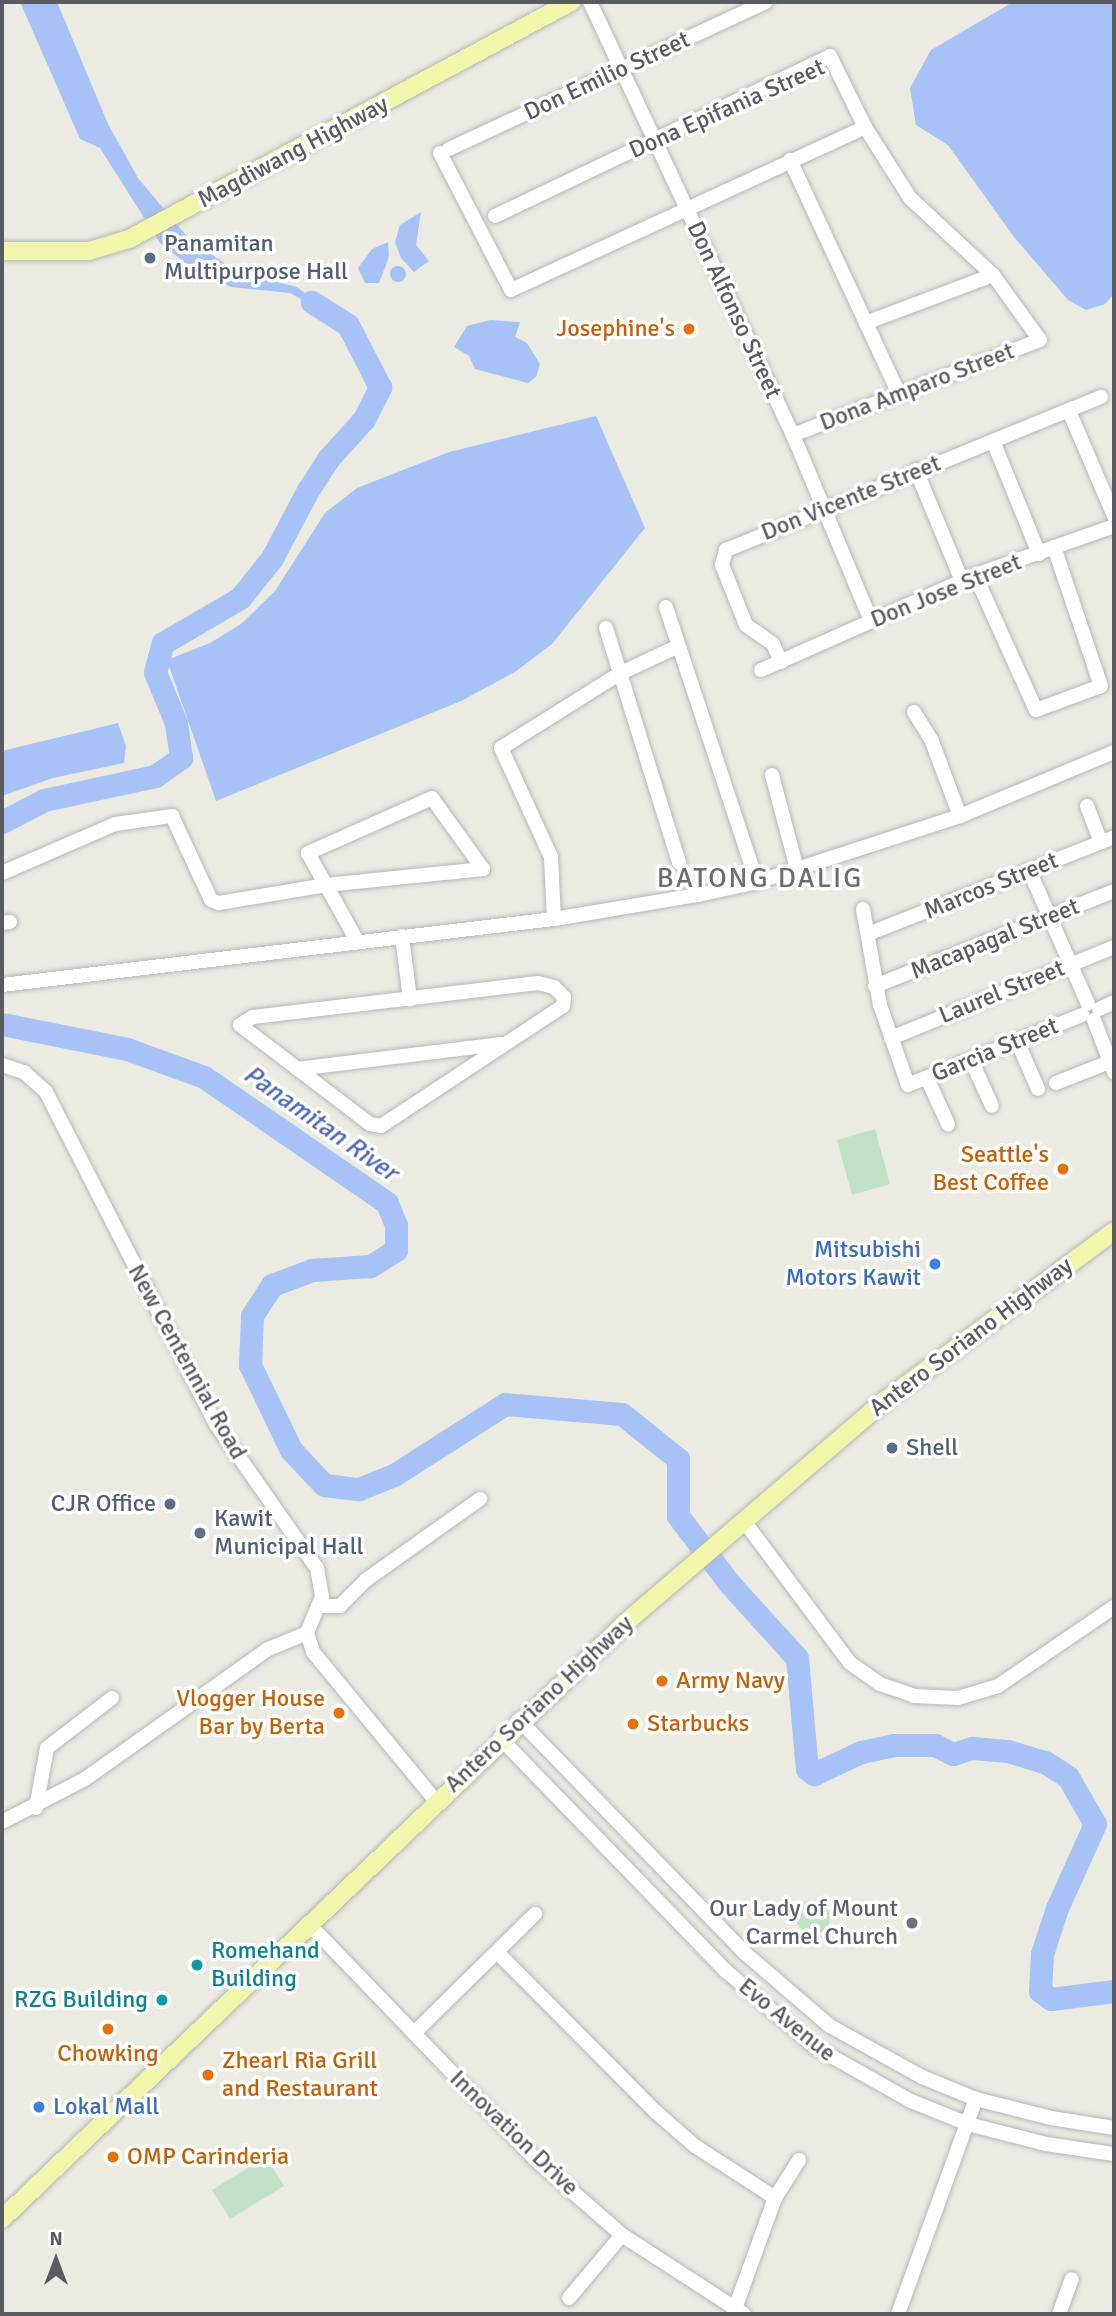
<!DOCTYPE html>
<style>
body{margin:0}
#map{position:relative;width:1116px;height:2316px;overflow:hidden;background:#ebebe1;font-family:Signika,sans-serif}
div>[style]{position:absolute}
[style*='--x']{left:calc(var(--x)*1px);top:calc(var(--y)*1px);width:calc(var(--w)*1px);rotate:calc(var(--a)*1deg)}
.green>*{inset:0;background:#c0e0c7}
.round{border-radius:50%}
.water>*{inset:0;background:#a6c2f6}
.river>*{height:23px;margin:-11.5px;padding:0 11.5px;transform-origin:11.5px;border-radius:11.5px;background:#a6c2f6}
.roads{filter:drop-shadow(0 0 2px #b7b7bc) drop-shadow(0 0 2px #b7b7bc)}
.minor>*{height:14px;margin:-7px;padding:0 7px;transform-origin:7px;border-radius:7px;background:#fff}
.major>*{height:18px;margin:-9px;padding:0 9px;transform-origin:9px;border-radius:9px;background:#f2f6ab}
.dots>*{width:19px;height:19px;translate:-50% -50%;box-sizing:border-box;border:4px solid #fff;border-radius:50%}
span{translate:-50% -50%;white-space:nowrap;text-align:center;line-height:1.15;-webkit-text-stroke:7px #fff;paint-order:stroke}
.street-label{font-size:24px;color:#5a5b60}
.service-label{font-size:24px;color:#4e5e75}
.left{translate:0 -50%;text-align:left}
.right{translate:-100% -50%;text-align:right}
.food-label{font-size:24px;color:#c56008}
.shop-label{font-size:24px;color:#366cbe}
.worship-label{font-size:24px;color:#5b616d}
.culture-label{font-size:24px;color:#0d838f}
.water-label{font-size:26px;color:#4d69b5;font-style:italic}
.quarter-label{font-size:28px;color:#6b6d72;letter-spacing:2px}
.frame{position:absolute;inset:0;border:4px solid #5a5b60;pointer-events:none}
.north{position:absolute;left:21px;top:2225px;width:70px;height:70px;-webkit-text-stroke:5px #fff;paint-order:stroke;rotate:0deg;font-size:19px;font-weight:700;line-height:28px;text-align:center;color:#5a5b60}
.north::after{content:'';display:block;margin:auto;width:24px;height:32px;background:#5a5b60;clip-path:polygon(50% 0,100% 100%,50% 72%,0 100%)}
</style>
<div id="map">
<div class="green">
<i style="clip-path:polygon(875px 1129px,890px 1184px,852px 1195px,837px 1140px)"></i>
<i class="round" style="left:796px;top:1900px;width:34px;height:34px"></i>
<i style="clip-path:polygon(266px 2157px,284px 2186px,230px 2219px,212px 2190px)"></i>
</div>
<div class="water">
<i style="clip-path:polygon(20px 2px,57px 2px,108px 124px,138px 178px,190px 240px,239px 273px,297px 287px,339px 319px,290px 293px,231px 287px,189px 266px,160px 243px,100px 148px,80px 139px)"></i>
<i style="clip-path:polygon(1013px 2px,1114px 2px,1114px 294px,1105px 304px,1086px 310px,1068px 300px,1014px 237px,948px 145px,916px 125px,910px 88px,931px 50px)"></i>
<i style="clip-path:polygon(421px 212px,416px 245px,429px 261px,414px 272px,401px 258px,395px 242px,400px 225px)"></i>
<i style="clip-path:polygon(388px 242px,389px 257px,379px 283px,365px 283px,358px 268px,372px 249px)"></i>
<i class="round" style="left:390px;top:266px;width:16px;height:16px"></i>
<i style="clip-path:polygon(490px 320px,520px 322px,515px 337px,527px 343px,540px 364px,536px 377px,528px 383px,475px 369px,469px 356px,454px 347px,467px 326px)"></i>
<i style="clip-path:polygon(596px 416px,645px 528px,552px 644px,515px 672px,461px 701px,216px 801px,167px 660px,210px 643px,241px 624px,275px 591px,325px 513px,357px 488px,449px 452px)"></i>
<i style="clip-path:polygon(118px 723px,126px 746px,124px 763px,53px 778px,2px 796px,2px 751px)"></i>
</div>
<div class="river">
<i style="--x:2;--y:822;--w:47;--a:-27.6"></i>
<i style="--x:44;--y:800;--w:114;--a:-12.2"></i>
<i style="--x:155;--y:776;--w:32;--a:-35"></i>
<i style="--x:181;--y:758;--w:35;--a:-98"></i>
<i style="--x:176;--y:723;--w:55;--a:-112.4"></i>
<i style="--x:155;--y:672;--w:30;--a:-75"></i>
<i style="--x:163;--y:643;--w:89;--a:-30.3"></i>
<i style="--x:240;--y:598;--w:51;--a:-51.3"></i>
<i style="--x:272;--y:558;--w:77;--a:-62.1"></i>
<i style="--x:308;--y:490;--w:37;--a:-57"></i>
<i style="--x:328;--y:459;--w:54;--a:-48"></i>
<i style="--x:364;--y:419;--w:36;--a:-63"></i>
<i style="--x:380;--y:387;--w:70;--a:-117.3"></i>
<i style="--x:348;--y:325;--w:43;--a:-147.4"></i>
<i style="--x:2;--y:1024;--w:127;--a:11.3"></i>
<i style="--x:127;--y:1049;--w:82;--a:20"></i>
<i style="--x:204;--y:1077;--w:222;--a:34.5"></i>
<i style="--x:387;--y:1203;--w:24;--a:68"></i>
<i style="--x:396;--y:1225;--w:25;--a:90"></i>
<i style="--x:396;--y:1250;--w:31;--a:148"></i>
<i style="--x:370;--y:1266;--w:58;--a:176.1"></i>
<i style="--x:312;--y:1270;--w:43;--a:159.4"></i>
<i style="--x:272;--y:1285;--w:37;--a:123"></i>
<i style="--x:252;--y:1316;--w:49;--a:92.3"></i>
<i style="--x:250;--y:1365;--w:94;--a:64.2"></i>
<i style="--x:291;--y:1450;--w:48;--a:46.7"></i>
<i style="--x:324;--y:1485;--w:35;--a:7"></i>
<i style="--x:359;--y:1489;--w:38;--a:-22"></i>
<i style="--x:394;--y:1475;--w:132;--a:-32.6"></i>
<i style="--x:505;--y:1404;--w:117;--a:4.9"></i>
<i style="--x:622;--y:1414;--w:72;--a:38.8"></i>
<i style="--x:678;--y:1459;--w:57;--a:90"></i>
<i style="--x:678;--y:1516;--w:84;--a:52.7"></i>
<i style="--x:729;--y:1583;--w:101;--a:47.8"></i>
<i style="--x:797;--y:1658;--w:111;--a:84.9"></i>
<i style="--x:807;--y:1769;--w:9;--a:36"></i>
<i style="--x:814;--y:1774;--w:52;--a:-25.1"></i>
<i style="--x:861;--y:1752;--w:34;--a:-12"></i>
<i style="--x:894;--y:1745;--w:41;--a:0"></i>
<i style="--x:935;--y:1745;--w:20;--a:27"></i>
<i style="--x:953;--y:1754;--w:20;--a:-18"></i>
<i style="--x:972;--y:1748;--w:36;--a:5"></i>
<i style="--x:1008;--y:1751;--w:39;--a:17"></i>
<i style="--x:1045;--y:1762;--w:27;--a:33"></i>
<i style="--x:1068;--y:1777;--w:54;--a:60.1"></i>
<i style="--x:1095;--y:1824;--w:92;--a:114.3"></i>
<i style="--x:1057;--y:1908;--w:48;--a:108.1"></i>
<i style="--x:1042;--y:1954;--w:37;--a:93"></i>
<i style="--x:1040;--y:1991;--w:14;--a:36"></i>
<i style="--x:1051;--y:1999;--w:64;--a:-7.2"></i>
</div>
<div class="roads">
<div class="minor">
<i style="--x:590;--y:2;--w:478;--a:64.9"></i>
<i style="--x:793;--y:435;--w:202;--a:67.2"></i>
<i style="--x:449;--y:149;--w:349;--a:-24.9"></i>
<i style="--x:440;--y:153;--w:154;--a:62.6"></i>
<i style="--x:511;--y:290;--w:390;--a:-24.7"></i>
<i style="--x:790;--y:160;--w:256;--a:65"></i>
<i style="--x:495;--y:216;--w:371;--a:-25.5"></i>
<i style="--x:830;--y:56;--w:79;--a:63.8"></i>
<i style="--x:865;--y:127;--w:84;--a:57.6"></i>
<i style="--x:910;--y:198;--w:113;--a:42.9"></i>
<i style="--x:993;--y:275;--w:80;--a:54.1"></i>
<i style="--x:1040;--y:340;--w:265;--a:159"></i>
<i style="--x:868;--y:322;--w:134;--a:-20.6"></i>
<i style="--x:1069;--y:411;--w:114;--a:66.8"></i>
<i style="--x:993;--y:441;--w:122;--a:67.8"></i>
<i style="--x:916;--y:470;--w:120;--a:67.5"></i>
<i style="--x:975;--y:575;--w:148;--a:65.7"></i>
<i style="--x:1036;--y:710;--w:69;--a:-20.3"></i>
<i style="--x:1101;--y:686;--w:147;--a:-108.7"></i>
<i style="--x:666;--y:607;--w:290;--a:71.7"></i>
<i style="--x:606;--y:628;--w:246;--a:72.7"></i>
<i style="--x:781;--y:662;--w:20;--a:-114"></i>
<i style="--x:773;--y:644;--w:33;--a:-145"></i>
<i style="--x:746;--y:625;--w:65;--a:-111.8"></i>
<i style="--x:722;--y:565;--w:16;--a:-75"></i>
<i style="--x:726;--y:550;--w:405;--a:-22.2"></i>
<i style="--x:761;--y:670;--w:234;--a:-23.9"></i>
<i style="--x:975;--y:575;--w:147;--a:-19.4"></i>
<i style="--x:914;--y:712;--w:32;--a:58"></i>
<i style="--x:931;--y:739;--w:82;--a:69.4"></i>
<i style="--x:772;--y:775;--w:97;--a:75.1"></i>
<i style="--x:1087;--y:806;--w:39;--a:69"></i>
<i style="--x:1029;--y:870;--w:146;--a:66.2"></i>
<i style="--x:2;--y:873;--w:123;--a:-23.4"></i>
<i style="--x:115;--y:824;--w:58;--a:-8"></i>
<i style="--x:172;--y:816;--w:93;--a:65.1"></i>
<i style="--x:211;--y:900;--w:9;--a:21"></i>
<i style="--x:219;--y:903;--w:109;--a:-9.5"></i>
<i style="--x:326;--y:885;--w:158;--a:-5.8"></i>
<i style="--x:483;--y:869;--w:87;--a:-125.7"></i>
<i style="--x:432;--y:798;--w:136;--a:156.1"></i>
<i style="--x:308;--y:853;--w:37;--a:61"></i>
<i style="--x:326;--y:885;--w:64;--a:61"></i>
<i style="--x:863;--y:909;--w:97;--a:80"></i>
<i style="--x:880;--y:1005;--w:85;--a:70.7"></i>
<i style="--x:908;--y:1085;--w:188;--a:-21.9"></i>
<i style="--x:554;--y:919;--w:62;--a:-92.8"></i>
<i style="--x:551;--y:857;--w:120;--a:-114.6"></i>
<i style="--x:501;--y:748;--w:139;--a:-32.1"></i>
<i style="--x:619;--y:674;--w:63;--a:-25.3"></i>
<i style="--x:2;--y:923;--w:8;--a:-7"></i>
<i style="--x:868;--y:934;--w:264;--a:-21.5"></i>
<i style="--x:402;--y:936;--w:64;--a:82.8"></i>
<i style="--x:538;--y:983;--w:16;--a:14"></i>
<i style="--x:554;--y:987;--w:14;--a:45"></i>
<i style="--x:564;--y:997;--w:9;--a:96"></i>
<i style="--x:563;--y:1006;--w:218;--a:146.6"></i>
<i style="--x:381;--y:1126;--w:11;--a:-170"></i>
<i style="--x:370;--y:1124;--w:163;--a:-142.7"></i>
<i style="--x:240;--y:1025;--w:15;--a:-32"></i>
<i style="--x:253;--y:1017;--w:287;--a:-6.8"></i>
<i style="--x:2;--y:985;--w:556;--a:-6.82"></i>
<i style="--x:554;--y:919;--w:146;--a:-9.5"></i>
<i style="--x:698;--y:895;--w:60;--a:-12.4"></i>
<i style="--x:757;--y:882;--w:213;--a:-18"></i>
<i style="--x:960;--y:816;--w:167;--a:-22.6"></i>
<i style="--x:875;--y:986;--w:257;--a:-21.7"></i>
<i style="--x:1099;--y:1009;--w:17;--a:-25"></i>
<i style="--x:1094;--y:1020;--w:56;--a:69"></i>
<i style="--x:891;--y:1038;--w:241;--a:-22.2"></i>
<i style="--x:1018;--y:1043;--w:50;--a:66.5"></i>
<i style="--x:972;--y:1062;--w:48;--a:65.6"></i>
<i style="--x:2;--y:1065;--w:23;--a:18"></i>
<i style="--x:24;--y:1072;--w:30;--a:42"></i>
<i style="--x:46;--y:1092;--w:373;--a:62.9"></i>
<i style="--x:216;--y:1424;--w:176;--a:55"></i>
<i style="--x:317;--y:1568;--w:29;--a:80"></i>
<i style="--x:322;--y:1597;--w:39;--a:113"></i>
<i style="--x:307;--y:1633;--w:20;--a:72"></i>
<i style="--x:313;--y:1652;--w:192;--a:50.5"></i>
<i style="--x:297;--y:1069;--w:206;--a:-7"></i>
<i style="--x:927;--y:1078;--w:51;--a:65.5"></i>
<i style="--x:1056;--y:1083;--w:62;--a:-21.6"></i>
<i style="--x:744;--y:1521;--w:177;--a:53.3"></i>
<i style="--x:850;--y:1663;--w:37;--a:35"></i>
<i style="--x:880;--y:1684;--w:36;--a:19"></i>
<i style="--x:914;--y:1696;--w:44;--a:2.6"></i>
<i style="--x:958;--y:1698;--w:42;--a:-16.7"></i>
<i style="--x:998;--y:1686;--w:140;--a:-34.3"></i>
<i style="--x:318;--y:1606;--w:22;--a:0"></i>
<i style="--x:340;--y:1606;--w:37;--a:-45"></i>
<i style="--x:366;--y:1580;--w:140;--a:-35.4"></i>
<i style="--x:519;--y:1720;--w:325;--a:45.9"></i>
<i style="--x:745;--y:1953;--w:112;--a:40.7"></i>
<i style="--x:830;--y:2026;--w:105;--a:29"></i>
<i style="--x:922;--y:2077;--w:58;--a:22.2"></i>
<i style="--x:976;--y:2099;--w:77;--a:14.2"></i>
<i style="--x:1051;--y:2118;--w:64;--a:9"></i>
<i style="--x:500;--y:1738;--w:325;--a:45.9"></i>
<i style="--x:726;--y:1971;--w:117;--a:40.5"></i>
<i style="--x:815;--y:2047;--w:110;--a:29.4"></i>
<i style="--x:911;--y:2101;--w:61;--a:22"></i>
<i style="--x:968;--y:2124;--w:81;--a:14.4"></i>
<i style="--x:1046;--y:2144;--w:69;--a:8.4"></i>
<i style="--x:36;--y:1808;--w:61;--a:-79.6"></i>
<i style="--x:47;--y:1748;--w:82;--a:-37.6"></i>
<i style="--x:2;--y:1822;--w:93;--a:-27.4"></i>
<i style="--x:85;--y:1779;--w:224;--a:-35.4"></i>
<i style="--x:268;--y:1649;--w:42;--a:-22.3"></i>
<i style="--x:308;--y:1923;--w:327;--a:46.1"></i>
<i style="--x:535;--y:2159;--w:116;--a:41.1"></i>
<i style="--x:622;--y:2235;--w:145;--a:32.9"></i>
<i style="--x:497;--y:1952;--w:226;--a:45.2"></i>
<i style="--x:656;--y:2112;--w:52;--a:41.1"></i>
<i style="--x:695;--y:2146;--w:95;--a:33"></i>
<i style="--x:414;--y:2033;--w:170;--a:-44.5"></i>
<i style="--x:569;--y:2298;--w:82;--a:-49.9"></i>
<i style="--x:733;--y:2314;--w:123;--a:-70.1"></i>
<i style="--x:775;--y:2198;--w:45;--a:-57.7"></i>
<i style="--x:898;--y:2314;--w:229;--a:-70.1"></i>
<i style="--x:1059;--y:2314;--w:37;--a:-70"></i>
</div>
<div class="major">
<i style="--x:2;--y:251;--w:87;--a:0"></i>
<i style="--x:89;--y:251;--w:42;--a:-16.7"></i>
<i style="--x:129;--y:239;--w:502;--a:-28.2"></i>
<i style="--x:2;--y:2219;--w:870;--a:-43.7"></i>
<i style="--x:631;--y:1618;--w:332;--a:-40.6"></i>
<i style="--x:883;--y:1402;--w:287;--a:-36.5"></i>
</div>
</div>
<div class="dots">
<i style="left:150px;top:258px;background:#5c6f8a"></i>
<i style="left:689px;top:329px;background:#e8710a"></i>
<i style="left:1063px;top:1169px;background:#e8710a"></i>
<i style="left:935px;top:1264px;background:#3f7fe0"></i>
<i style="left:892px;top:1448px;background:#5c6f8a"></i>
<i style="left:170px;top:1504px;background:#5c6f8a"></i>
<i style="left:200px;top:1533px;background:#5c6f8a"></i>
<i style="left:662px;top:1681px;background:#e8710a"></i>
<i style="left:339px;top:1713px;background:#e8710a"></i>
<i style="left:633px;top:1724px;background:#e8710a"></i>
<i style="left:912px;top:1923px;background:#6b7280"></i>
<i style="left:197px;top:1965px;background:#0f9aa8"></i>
<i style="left:162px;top:2000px;background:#0f9aa8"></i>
<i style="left:108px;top:2029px;background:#e8710a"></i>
<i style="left:208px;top:2075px;background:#e8710a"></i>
<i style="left:39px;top:2107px;background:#3f7fe0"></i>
<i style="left:113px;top:2157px;background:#e8710a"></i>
</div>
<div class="street-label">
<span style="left:607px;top:76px;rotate:-25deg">Don Emilio Street</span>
<span style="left:727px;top:109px;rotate:-24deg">Dona Epifania Street</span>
<span style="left:293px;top:152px;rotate:-28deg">Magdiwang Highway</span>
<span style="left:734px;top:310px;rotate:65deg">Don Alfonso Street</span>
<span style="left:917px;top:387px;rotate:-21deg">Dona Amparo Street</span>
<span style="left:851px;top:498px;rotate:-22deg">Don Vicente Street</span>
<span style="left:946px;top:591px;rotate:-22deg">Don Jose Street</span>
<span style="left:991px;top:886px;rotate:-22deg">Marcos Street</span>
<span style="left:995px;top:939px;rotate:-22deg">Macapagal Street</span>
<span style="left:1002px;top:992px;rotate:-22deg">Laurel Street</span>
<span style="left:995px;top:1050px;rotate:-22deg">Garcia Street</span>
<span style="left:971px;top:1337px;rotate:-37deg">Antero Soriano Highway</span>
<span style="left:187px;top:1362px;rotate:61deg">New Centennial Road</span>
<span style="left:539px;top:1704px;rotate:-43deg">Antero Soriano Highway</span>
<span style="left:787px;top:2020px;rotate:39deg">Evo Avenue</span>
<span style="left:514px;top:2133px;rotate:44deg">Innovation Drive</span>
</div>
<div class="service-label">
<span class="left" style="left:164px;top:258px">Panamitan<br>Multipurpose Hall</span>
<span class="left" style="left:906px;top:1448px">Shell</span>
<span class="right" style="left:156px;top:1504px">CJR Office</span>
<span class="left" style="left:214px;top:1533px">Kawit<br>Municipal Hall</span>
</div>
<div class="food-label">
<span class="right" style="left:675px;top:329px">Josephine's</span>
<span class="right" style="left:1049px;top:1169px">Seattle's<br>Best Coffee</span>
<span class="left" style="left:676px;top:1681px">Army Navy</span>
<span class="right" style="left:325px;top:1713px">Vlogger House<br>Bar by Berta</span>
<span class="left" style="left:647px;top:1724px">Starbucks</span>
<span style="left:108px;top:2054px">Chowking</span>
<span class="left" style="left:222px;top:2075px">Zhearl Ria Grill<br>and Restaurant</span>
<span class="left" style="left:127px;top:2157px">OMP Carinderia</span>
</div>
<div class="shop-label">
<span class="right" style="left:921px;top:1264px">Mitsubishi<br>Motors Kawit</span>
<span class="left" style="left:53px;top:2107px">Lokal Mall</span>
</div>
<div class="worship-label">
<span class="right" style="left:898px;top:1923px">Our Lady of Mount<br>Carmel Church</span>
</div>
<div class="culture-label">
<span class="left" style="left:211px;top:1965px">Romehand<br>Building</span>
<span class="right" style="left:148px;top:2000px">RZG Building</span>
</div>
<div class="water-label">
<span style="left:320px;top:1124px;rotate:35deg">Panamitan River</span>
</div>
<div class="quarter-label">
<span style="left:760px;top:878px">BATONG DALIG</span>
</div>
<div class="frame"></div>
<div class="north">N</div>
</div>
